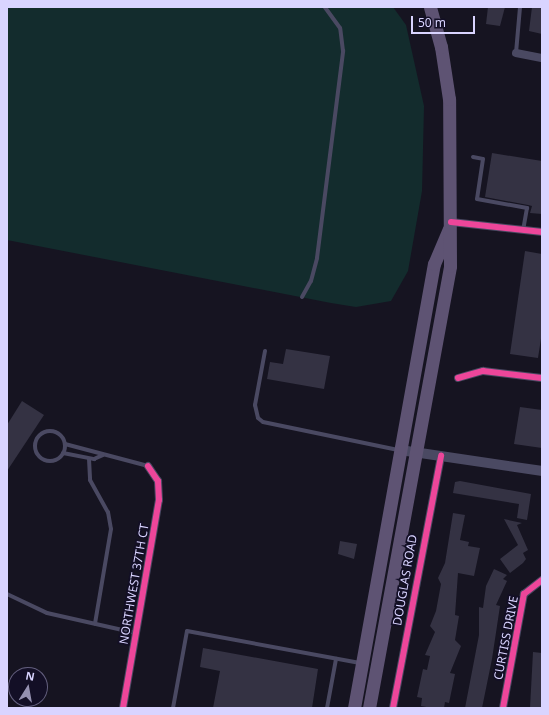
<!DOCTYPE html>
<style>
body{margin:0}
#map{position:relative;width:549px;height:715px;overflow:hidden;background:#161421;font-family:"Noto Sans",sans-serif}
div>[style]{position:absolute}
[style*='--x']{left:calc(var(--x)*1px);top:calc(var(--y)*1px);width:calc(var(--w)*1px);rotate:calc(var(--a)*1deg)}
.green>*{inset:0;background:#132c2d}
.building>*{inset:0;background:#343243}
.service>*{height:4px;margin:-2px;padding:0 2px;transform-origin:2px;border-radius:2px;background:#4a4962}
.service>.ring{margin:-2px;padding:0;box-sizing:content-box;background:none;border:4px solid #4a4962;border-radius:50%}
.minor>*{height:8px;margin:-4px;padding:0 4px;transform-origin:4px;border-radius:4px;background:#4a4962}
.tertiary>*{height:10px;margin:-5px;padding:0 5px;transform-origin:5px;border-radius:5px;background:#4a4962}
.primary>*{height:13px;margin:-6.5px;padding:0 6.5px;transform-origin:6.5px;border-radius:6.5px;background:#5e5373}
.cycleway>*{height:6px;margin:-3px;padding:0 3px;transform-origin:3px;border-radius:3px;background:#ed469a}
span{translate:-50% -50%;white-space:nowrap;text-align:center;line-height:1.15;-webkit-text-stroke:3.5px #130f26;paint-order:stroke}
.street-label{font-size:12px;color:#d9d4ff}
.frame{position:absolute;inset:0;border:8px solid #d9d4ff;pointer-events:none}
.north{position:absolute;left:8px;top:667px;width:40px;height:40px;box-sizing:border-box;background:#130f26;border:1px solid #625e7d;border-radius:50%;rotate:11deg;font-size:11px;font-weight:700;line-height:16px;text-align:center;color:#d9d4ff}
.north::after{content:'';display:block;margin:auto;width:14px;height:18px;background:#9591b1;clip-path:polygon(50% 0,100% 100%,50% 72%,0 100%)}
.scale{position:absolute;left:411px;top:16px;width:64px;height:18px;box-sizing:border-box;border:2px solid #d9d4ff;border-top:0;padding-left:5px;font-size:12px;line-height:14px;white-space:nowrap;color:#d9d4ff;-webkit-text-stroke:3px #130f26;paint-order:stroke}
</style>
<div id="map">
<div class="green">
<i style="clip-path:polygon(7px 7px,393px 7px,406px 25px,424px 106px,422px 191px,408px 271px,391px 301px,356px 307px,331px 303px,7px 240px)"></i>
</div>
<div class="building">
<i style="clip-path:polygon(488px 7px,505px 7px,500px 26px,486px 24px)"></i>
<i style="clip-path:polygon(532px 7px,542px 7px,542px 34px,529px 31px)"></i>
<i style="clip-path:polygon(492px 153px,542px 161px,542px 214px,530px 213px,532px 206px,528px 205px,485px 197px)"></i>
<i style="clip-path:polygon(525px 251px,542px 254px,542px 332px,538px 358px,510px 354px)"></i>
<i style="clip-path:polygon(286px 349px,330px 356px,324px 389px,267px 379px,270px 362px,283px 364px)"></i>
<i style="clip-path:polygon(22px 401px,44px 415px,7px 471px,7px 425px)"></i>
<i style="clip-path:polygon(520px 407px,542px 410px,542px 448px,514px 444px)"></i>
<i style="clip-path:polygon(460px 481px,531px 494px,527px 520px,517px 518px,519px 504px,453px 493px,455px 482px)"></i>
<i style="clip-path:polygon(453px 513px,465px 515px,460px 540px,469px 542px,468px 546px,480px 548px,474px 576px,458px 573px,455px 615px,459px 616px,455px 640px,461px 646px,450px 673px,455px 674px,449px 703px,445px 702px,444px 708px,432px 708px,421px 706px,422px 698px,417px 697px,423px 669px,427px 670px,430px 656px,425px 655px,435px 632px,430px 626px,436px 611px,441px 584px,438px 578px,445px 563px)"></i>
<i style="clip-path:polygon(504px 519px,522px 523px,517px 525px,528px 550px,523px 553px,526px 559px,523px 563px,510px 573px,500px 559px,518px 545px)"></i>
<i style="clip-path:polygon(340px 541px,357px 544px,354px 559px,338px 554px)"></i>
<i style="clip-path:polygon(494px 569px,507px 575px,503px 579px,507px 581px,496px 605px,500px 606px,492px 659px,482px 708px,465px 708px,479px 635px,479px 607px,483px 608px,486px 586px)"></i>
<i style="clip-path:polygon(203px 648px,318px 669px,312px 708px,213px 708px,220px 671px,200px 667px)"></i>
<i style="clip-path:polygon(533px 652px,542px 653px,542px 708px,530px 708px)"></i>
</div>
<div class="service">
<i style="--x:516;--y:53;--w:46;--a:-85"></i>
<i style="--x:473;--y:157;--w:10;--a:11"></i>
<i style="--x:483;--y:159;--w:40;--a:98.5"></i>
<i style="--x:477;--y:199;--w:51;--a:10.2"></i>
<i style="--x:527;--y:208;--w:22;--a:100"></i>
<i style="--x:302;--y:297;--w:18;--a:-61"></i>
<i style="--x:311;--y:281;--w:24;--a:-75"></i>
<i style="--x:317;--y:258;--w:209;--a:-82.8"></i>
<i style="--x:343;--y:51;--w:23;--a:-97"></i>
<i style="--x:340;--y:28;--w:26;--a:-126"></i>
<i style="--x:265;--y:351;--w:55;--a:100.5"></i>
<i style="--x:255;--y:405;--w:13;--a:77"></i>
<i style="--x:258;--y:418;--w:6;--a:39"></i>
<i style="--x:263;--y:422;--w:138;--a:11.7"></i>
<i class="ring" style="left:35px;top:431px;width:26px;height:26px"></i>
<i style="--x:65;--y:444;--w:86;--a:14.8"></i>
<i style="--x:63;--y:453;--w:32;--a:11"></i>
<i style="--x:94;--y:459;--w:10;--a:-24"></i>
<i style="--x:89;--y:459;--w:21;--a:87"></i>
<i style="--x:90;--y:480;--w:37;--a:61"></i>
<i style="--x:108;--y:512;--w:17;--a:80"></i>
<i style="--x:111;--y:529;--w:96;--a:99.6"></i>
<i style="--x:7;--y:594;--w:44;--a:25.4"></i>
<i style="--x:47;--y:613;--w:91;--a:12.7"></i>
<i style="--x:173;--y:708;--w:78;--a:-79.7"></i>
<i style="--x:187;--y:631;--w:176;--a:10.5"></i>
<i style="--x:327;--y:708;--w:50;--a:-79.6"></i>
</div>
<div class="minor">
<i style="--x:516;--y:53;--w:26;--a:11"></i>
<i style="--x:451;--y:222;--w:92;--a:6.3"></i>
<i style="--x:458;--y:378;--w:26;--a:-16"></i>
<i style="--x:483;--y:371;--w:59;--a:6.8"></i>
<i style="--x:123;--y:708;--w:211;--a:-80.2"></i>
<i style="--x:159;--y:500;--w:19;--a:-93"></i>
<i style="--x:158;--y:481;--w:18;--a:-124"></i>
<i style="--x:393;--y:708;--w:257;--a:-79.2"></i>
<i style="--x:503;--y:708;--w:116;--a:-79.6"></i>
<i style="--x:524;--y:594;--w:23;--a:-38"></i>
</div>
<div class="tertiary">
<i style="--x:400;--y:450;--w:144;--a:8.4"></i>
</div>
<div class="primary">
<i style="--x:354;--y:708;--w:451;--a:-79.8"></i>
<i style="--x:434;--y:264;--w:38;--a:-67"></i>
<i style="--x:369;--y:708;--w:449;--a:-79.6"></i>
<i style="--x:450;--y:266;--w:167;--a:-90.3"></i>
<i style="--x:449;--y:99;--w:53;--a:-98.7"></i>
<i style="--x:441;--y:47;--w:41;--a:-105.4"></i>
</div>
<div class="cycleway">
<i style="--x:451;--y:222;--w:92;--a:6.3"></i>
<i style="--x:458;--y:378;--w:26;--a:-16"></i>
<i style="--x:483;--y:371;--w:59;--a:6.8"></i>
<i style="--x:123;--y:708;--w:211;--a:-80.2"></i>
<i style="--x:159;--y:500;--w:19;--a:-93"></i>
<i style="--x:158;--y:481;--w:18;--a:-124"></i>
<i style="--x:393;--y:708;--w:257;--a:-79.2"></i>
<i style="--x:503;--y:708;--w:116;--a:-79.6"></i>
<i style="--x:524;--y:594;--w:23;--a:-38"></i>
</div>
<div class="street-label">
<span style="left:405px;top:580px;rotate:-80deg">DOUGLAS ROAD</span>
<span style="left:134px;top:584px;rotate:-80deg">NORTHWEST 37TH CT</span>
<span style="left:506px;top:638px;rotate:-79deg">CURTISS DRIVE</span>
</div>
<div class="frame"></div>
<div class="north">N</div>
<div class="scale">50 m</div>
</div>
